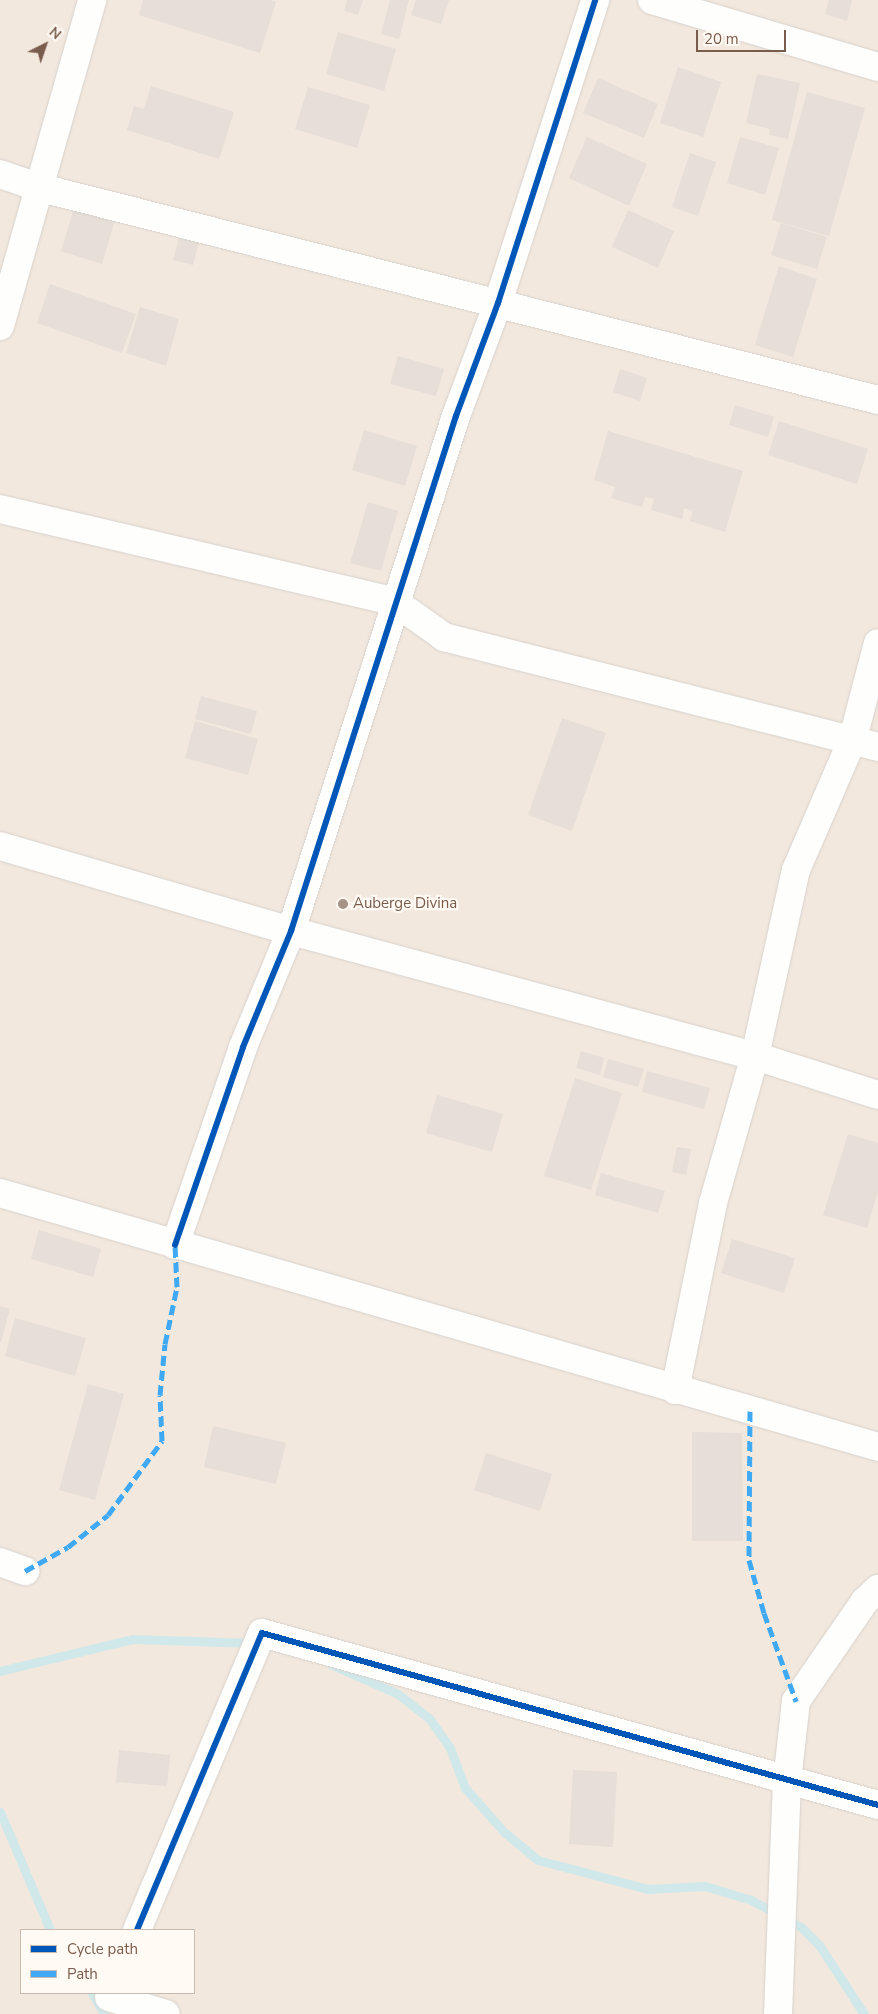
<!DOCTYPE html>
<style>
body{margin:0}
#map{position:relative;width:878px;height:2014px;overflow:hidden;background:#f9f5f0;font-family:"Nunito Sans",sans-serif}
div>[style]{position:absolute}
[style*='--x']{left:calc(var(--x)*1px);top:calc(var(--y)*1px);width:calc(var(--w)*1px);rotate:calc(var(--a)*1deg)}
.residential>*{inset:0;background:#f2e8de}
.stream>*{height:9px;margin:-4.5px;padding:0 4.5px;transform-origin:4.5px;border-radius:4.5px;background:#d0e8ea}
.building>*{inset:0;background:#e6ded7}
.roads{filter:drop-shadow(0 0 1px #d7d1cb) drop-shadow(0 0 1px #d7d1cb)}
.minor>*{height:28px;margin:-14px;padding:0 14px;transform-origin:14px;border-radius:14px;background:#fefefd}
.quiet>*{height:5px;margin-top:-2.5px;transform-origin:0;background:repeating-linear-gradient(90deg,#3fa9f5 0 10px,transparent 0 15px)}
.cycleway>*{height:6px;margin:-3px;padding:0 3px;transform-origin:3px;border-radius:3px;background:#0057b8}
.dots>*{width:14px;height:14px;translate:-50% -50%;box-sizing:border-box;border:2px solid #fffaf3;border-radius:50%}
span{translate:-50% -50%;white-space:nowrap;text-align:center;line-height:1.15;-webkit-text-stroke:4.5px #fffaf3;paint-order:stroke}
.poi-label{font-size:15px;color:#7a5c4d}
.left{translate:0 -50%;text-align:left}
.legend{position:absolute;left:20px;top:1929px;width:175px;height:65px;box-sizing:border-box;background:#fffaf3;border:1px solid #cabbb1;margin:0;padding:6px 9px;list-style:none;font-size:15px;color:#7a5c4d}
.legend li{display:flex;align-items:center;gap:10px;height:25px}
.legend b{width:25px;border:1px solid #cabbb1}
.north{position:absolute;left:20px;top:20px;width:50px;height:50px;-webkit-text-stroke:4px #fffaf3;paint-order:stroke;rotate:41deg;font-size:14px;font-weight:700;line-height:20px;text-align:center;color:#7a5c4d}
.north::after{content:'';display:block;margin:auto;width:18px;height:22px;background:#7a5c4d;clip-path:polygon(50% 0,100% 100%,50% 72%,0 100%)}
.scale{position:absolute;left:696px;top:30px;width:90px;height:22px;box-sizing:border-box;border:2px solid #7a5c4d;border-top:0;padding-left:6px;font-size:15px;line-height:18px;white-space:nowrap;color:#7a5c4d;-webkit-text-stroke:4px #fffaf3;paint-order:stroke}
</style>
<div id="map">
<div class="residential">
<i style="clip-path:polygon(evenodd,0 0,878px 0,878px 2014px,0 2014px,0 0,21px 1930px,194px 1930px,194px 1993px,21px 1993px,21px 1930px)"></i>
</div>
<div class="stream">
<i style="--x:332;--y:1665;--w:72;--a:23.7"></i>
<i style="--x:398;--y:1694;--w:39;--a:38"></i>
<i style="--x:429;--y:1718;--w:37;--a:55"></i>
<i style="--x:450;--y:1748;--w:43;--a:69.4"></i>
<i style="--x:465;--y:1788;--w:59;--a:48.4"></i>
<i style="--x:504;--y:1832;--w:44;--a:39.5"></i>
<i style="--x:538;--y:1860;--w:114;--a:14.8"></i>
<i style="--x:648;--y:1889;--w:57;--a:-3"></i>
<i style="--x:705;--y:1886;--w:48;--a:16.9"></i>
<i style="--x:751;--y:1900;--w:57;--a:28.4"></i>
<i style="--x:801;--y:1927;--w:25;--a:45"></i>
<i style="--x:819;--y:1945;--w:82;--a:56.9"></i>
<i style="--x:0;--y:1671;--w:136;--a:-13.6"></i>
<i style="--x:132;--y:1639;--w:121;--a:1.9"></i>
<i style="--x:0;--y:1812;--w:128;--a:67"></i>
<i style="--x:92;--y:1993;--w:24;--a:60"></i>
</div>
<div class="building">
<i style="clip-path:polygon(143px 0,271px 0,276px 2px,260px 53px,139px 15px)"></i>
<i style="clip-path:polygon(347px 0,363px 0,358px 15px,344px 11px)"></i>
<i style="clip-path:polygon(390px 0,409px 0,399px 39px,381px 34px)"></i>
<i style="clip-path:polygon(416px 0,449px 0,441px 24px,411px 15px)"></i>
<i style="clip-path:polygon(829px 0,852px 0,847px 21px,825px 14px)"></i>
<i style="clip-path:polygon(338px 32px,396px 49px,384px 91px,326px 74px)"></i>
<i style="clip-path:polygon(678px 67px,721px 82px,703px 137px,660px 123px)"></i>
<i style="clip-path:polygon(757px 74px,800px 83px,788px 139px,769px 135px,770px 129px,746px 123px)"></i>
<i style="clip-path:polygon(598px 78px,658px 104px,644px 138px,583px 113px)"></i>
<i style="clip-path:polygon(151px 86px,234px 112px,219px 159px,127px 130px,134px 106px,144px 109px)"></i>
<i style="clip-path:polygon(308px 87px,370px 105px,357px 148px,295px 129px)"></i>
<i style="clip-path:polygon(807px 92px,865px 108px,829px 236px,772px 220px)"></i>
<i style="clip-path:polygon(587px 137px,647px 164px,629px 206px,569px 178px)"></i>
<i style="clip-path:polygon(740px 137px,779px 148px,765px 195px,727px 183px)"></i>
<i style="clip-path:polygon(690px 153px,716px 162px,698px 216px,672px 207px)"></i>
<i style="clip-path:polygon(75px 205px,116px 217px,102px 264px,61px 251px)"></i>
<i style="clip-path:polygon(628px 210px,674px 231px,658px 268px,612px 247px)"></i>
<i style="clip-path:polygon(781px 223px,827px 237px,817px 269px,771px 255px)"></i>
<i style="clip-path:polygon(181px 230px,201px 235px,193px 265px,173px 260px)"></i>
<i style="clip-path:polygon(779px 266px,817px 279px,793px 357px,755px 345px)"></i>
<i style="clip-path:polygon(50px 284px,136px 314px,122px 353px,37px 323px)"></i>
<i style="clip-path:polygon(140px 307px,179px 319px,166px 366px,126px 353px)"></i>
<i style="clip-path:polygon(398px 356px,444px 369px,436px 396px,390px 384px)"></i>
<i style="clip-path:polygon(620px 369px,647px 378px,640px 401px,613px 392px)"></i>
<i style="clip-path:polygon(735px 405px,774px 417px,768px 437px,729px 425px)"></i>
<i style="clip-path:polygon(779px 421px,868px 449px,857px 484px,768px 455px)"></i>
<i style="clip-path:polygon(364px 430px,417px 446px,405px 486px,352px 470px)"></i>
<i style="clip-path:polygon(608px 431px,743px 471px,725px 532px,690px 521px,693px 511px,684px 508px,682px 519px,651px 510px,654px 499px,645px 497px,642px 507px,611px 498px,615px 487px,594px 480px)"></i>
<i style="clip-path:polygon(368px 502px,398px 511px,381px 571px,350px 563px)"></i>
<i style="clip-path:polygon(201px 696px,257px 711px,251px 734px,195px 719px)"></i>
<i style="clip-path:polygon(562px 718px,606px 733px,572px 831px,528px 815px)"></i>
<i style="clip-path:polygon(195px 721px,258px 739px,248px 775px,185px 758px)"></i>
<i style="clip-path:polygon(581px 1051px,604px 1058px,600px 1075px,576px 1068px)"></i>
<i style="clip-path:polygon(608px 1059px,644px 1069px,638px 1087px,603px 1077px)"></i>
<i style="clip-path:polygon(647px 1071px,710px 1088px,704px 1109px,642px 1092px)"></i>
<i style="clip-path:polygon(575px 1078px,622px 1093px,591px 1190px,544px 1176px)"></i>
<i style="clip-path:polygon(437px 1095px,503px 1114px,492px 1152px,426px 1133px)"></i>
<i style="clip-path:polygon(848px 1134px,878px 1143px,878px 1192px,867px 1228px,823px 1215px)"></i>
<i style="clip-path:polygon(677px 1147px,691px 1149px,686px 1175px,672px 1172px)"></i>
<i style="clip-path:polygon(601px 1173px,665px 1191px,658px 1213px,595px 1195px)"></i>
<i style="clip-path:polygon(39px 1230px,101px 1249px,93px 1277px,31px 1259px)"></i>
<i style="clip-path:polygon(732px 1239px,795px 1258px,784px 1293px,721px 1273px)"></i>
<i style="clip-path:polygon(0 1306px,10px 1309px,1px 1342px,0 1342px)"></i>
<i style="clip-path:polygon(15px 1318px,86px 1338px,75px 1376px,5px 1356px)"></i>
<i style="clip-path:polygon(88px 1384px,124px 1394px,95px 1500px,59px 1490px)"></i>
<i style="clip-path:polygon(213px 1426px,286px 1443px,276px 1484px,204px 1467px)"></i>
<i style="clip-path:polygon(692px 1432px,742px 1433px,743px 1541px,692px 1541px)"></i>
<i style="clip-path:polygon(486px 1453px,552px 1474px,540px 1511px,474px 1490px)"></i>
<i style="clip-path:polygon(119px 1750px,170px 1755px,167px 1786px,116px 1782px)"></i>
<i style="clip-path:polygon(573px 1770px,617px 1772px,613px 1847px,569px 1844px)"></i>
</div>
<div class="roads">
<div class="minor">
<i style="--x:652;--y:0;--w:236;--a:16.5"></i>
<i style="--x:0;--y:174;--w:43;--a:18.9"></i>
<i style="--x:41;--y:188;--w:863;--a:14.21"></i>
<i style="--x:0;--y:326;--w:339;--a:-74.2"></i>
<i style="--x:0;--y:509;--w:406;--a:13.2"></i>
<i style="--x:395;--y:602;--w:60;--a:35.5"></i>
<i style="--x:444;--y:637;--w:448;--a:14.2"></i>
<i style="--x:0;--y:846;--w:303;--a:16.3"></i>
<i style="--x:291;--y:931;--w:481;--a:15.1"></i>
<i style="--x:755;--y:1056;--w:129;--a:17.6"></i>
<i style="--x:0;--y:1193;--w:914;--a:16.13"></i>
<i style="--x:175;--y:1245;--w:209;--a:-71"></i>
<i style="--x:243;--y:1047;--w:126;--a:-67.5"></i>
<i style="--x:291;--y:931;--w:541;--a:-72.24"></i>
<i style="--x:456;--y:416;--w:121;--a:-69.6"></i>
<i style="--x:498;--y:303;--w:318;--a:-72.2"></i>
<i style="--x:675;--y:1390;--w:191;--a:-78.5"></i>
<i style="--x:713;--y:1203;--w:153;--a:-74.1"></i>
<i style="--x:755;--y:1056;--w:190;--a:-77.6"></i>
<i style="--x:796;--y:870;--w:144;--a:-66.6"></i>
<i style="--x:853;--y:738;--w:98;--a:-75.3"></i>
<i style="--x:0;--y:1562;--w:27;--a:20"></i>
<i style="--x:137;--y:1930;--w:322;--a:-67.2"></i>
<i style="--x:262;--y:1633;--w:640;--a:15.6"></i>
<i style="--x:109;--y:1997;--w:59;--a:16.6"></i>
<i style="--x:778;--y:2014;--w:232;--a:-87.8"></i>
<i style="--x:787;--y:1782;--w:81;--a:-83.7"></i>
<i style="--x:796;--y:1701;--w:121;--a:-55.4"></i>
<i style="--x:865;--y:1601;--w:18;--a:-43"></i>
</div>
</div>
<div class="quiet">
<i style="--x:750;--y:1411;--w:149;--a:90.4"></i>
<i style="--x:749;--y:1560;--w:55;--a:74.2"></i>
<i style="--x:764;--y:1613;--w:94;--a:70"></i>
<i style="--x:25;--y:1571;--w:49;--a:-29.2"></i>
<i style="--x:68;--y:1547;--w:51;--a:-38.7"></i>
<i style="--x:108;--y:1515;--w:92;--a:-53.9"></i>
<i style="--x:162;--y:1441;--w:46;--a:-92.5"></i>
<i style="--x:160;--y:1395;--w:51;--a:-84.4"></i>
<i style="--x:165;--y:1344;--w:58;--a:-78.1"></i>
<i style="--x:177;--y:1287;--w:42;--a:-92.7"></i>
</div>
<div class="cycleway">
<i style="--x:175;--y:1245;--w:209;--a:-71"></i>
<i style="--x:243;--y:1047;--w:126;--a:-67.5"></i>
<i style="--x:291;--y:931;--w:541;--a:-72.24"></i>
<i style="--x:456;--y:416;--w:121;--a:-69.6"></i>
<i style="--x:498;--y:303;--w:318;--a:-72.2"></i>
<i style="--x:137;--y:1930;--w:322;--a:-67.2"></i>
<i style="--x:262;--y:1633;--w:640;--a:15.6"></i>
</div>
<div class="dots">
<i style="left:343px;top:904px;background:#a69286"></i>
</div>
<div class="poi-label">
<span class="left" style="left:353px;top:904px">Auberge Divina</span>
</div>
<ul class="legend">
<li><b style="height:6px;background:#0057b8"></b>Cycle path</li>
<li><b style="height:6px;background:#3fa9f5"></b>Path</li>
</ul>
<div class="north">N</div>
<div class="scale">20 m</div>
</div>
